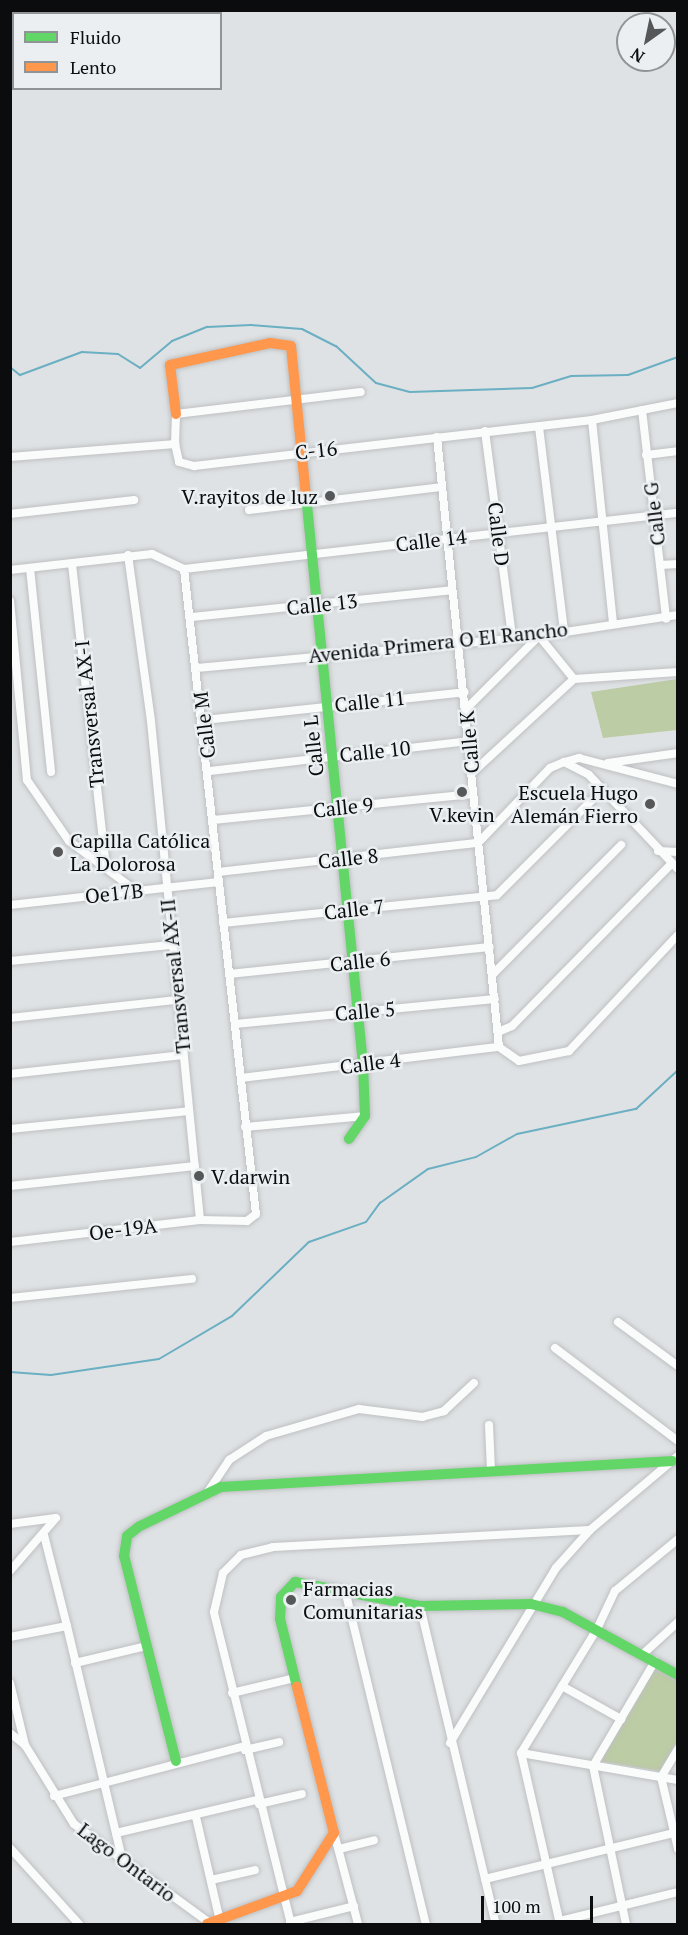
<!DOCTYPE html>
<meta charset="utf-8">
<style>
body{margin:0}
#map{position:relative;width:688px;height:1935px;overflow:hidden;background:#dfe2e4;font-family:"PT Serif",serif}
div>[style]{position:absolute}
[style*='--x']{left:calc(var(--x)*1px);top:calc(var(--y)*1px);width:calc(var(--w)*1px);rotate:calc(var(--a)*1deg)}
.green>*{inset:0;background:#bccca4}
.stream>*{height:2px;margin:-1px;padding:0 1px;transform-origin:1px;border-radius:1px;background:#6aafc2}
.roads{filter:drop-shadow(0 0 2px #bec0c2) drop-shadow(0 0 2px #bec0c2)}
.street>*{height:8px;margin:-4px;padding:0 4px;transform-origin:4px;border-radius:4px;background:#fafbfb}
.fast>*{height:10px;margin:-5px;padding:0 5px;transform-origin:5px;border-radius:5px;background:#63d668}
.slow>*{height:10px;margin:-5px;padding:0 5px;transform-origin:5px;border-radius:5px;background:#ff974d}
.dots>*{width:16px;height:16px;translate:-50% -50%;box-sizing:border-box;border:3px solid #ebeff2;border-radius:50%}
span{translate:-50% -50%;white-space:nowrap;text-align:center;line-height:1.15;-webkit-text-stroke:5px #ebeff2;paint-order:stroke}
.street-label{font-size:20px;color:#0a0c0d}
.poi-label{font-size:20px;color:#0a0c0d}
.right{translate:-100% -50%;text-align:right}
.left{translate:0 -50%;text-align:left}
.frame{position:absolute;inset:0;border:12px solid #0a0c0d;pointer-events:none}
.legend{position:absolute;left:12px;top:12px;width:210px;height:78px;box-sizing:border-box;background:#ebeff2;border:2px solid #919496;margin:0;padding:8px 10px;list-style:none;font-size:18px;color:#0a0c0d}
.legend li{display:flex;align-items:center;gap:12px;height:30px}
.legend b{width:30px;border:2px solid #919496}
.north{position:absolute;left:616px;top:12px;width:60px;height:60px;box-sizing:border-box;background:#ebeff2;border:2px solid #919496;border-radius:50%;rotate:213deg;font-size:16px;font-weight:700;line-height:24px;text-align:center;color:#0a0c0d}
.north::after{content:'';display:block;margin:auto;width:21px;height:27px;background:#555758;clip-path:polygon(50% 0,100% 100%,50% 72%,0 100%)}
.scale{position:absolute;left:481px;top:1896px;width:112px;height:27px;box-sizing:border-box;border:3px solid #0a0c0d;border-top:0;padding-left:8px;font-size:18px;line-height:21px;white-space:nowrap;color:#0a0c0d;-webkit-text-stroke:4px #ebeff2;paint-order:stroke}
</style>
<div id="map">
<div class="green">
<i style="clip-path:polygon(677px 679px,677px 730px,603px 738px,591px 692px)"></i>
<i style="clip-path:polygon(655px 1666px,677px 1680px,677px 1741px,660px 1771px,599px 1761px)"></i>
</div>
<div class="stream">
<i style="--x:10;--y:367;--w:13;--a:39"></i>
<i style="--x:20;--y:375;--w:66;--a:-20.4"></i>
<i style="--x:82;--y:352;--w:36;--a:3"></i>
<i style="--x:118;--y:354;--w:26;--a:32"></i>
<i style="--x:140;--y:368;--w:42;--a:-40.2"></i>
<i style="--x:172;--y:341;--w:38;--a:-22"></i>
<i style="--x:207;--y:327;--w:44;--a:-2.6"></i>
<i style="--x:251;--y:325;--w:51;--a:4.5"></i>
<i style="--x:302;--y:329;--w:38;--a:27"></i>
<i style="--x:336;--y:346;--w:54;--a:42.8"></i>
<i style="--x:376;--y:383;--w:35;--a:15"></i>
<i style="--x:410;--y:392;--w:122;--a:-1.9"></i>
<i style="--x:532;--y:388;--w:41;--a:-17.1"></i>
<i style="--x:571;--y:376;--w:57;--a:-1"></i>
<i style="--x:628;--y:375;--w:53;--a:-19.8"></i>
<i style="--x:10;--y:1372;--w:41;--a:4.2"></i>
<i style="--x:51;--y:1375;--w:109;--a:-8.4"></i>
<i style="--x:159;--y:1359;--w:85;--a:-30.5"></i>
<i style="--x:232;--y:1316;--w:107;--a:-43.9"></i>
<i style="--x:309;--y:1242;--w:60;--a:-19.3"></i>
<i style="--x:366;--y:1222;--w:24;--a:-54"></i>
<i style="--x:380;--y:1203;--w:59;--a:-35.3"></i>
<i style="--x:428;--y:1169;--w:49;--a:-14"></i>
<i style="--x:476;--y:1157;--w:47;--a:-29.3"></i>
<i style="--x:517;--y:1134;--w:122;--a:-11.9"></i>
<i style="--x:636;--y:1109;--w:57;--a:-42.9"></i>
</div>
<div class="roads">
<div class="street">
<i style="--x:37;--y:14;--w:5;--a:-53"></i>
<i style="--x:10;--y:51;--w:6;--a:-45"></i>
<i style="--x:642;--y:410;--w:210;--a:83.4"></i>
<i style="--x:592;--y:420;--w:204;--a:84.1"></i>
<i style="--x:539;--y:427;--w:205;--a:83"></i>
<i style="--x:485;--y:431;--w:208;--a:82.5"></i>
<i style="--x:437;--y:437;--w:613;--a:84.2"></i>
<i style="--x:175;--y:444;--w:30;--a:-88"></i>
<i style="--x:176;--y:414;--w:186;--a:-6.8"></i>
<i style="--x:646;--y:455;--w:32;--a:-7"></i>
<i style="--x:10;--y:457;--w:166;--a:-4.5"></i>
<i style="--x:175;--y:444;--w:18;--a:77"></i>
<i style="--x:179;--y:462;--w:16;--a:15"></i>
<i style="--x:194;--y:466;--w:401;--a:-6.6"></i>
<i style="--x:592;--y:420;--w:88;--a:-11.2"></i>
<i style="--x:249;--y:510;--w:193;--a:-6.8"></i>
<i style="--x:10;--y:514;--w:125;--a:-6.4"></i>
<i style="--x:128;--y:555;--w:168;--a:82.1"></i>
<i style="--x:151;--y:721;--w:501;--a:84.39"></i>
<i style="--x:72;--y:564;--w:303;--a:83.6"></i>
<i style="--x:660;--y:565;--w:18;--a:-3"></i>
<i style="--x:30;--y:568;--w:205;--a:84.1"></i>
<i style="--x:184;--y:569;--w:497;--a:-6.5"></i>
<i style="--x:10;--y:570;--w:143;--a:-6.4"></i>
<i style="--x:152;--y:554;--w:35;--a:25"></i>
<i style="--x:10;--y:601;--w:180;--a:84.6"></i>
<i style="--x:27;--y:780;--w:74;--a:55.5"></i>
<i style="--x:69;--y:841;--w:82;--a:36.6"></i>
<i style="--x:192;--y:617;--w:261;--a:-5.9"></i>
<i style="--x:197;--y:668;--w:343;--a:-5.3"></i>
<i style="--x:539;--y:636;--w:141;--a:-8.6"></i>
<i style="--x:467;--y:708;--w:102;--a:-45"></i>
<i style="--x:539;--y:636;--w:55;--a:50.9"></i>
<i style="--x:204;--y:720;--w:262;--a:-6.1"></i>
<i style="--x:564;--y:762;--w:28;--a:27"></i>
<i style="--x:589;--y:775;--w:129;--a:46.6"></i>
<i style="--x:608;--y:763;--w:71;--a:-8.1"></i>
<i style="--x:210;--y:771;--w:260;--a:-6.6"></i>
<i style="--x:472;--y:773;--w:139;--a:-42.7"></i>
<i style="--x:574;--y:679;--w:104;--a:-3.9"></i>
<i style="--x:213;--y:820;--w:261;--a:-5.7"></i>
<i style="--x:478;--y:843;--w:104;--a:-46.2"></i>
<i style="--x:550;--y:768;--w:15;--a:-23"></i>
<i style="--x:564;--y:762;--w:16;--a:-15"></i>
<i style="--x:579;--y:758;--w:102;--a:14.7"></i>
<i style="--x:658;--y:851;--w:20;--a:3"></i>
<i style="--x:218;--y:872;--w:262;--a:-6.4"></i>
<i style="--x:10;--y:905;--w:210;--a:-6.3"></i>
<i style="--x:223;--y:923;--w:275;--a:-5.8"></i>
<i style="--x:497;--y:895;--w:150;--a:-45"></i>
<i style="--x:10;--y:961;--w:161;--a:-5.7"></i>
<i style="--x:229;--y:974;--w:262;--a:-5.9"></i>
<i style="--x:493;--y:974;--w:182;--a:-45.2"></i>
<i style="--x:10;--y:1018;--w:168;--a:-6.2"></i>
<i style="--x:235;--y:1024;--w:261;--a:-5.5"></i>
<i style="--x:498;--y:1032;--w:15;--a:-23"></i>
<i style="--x:512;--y:1026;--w:228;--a:-45.5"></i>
<i style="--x:499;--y:1047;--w:24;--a:35"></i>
<i style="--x:519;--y:1061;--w:51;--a:-11.3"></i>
<i style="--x:569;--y:1051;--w:159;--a:-46.8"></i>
<i style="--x:10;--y:1074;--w:174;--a:-6.3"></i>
<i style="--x:241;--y:1078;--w:260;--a:-6.9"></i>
<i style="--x:245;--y:1127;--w:121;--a:-5.2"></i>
<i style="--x:10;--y:1129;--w:180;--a:-5.7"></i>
<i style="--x:10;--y:1186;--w:186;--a:-6.2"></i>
<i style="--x:10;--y:1242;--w:191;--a:-6.6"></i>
<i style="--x:200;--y:1220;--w:47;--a:1.2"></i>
<i style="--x:247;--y:1221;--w:11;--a:-38"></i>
<i style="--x:256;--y:1214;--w:649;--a:-96.37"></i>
<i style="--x:10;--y:1298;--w:183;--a:-6"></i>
<i style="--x:618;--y:1322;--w:74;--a:36.3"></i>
<i style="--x:555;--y:1348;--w:154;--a:37.1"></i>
<i style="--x:489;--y:1425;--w:45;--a:87.5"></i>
<i style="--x:207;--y:1493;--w:40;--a:-56"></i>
<i style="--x:229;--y:1460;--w:44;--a:-33"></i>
<i style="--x:266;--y:1436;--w:97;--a:-16.2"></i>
<i style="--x:359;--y:1409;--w:64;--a:7.2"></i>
<i style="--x:422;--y:1417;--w:23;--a:-15"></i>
<i style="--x:444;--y:1411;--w:41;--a:-43"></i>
<i style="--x:10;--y:1524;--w:46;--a:-7.4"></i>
<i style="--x:56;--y:1518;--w:70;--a:131"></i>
<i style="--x:44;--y:1535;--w:94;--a:75.8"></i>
<i style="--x:345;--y:1590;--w:344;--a:76.4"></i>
<i style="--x:420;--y:1606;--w:327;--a:76.6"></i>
<i style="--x:10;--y:1637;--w:58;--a:-10.9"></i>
<i style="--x:67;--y:1626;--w:243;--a:76.7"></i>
<i style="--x:643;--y:1654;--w:47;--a:-42.4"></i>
<i style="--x:75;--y:1663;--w:74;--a:-13.3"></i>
<i style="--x:10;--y:1683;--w:64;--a:76.4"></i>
<i style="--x:562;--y:1686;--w:68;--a:29.2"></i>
<i style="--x:232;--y:1693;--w:65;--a:-13.4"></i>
<i style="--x:10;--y:1733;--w:19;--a:39"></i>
<i style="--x:25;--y:1745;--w:93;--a:58.2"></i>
<i style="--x:74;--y:1824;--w:170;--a:36.1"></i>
<i style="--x:450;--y:1743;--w:205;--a:-58.8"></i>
<i style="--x:556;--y:1568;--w:51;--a:-48.2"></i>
<i style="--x:590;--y:1530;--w:115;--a:-40.1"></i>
<i style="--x:678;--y:1749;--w:33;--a:121"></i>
<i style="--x:661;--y:1777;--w:74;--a:76.7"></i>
<i style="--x:245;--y:1750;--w:35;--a:-13"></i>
<i style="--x:521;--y:1753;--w:159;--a:9.8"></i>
<i style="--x:54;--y:1796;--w:196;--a:-14.7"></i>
<i style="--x:259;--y:1804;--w:44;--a:-13.1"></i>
<i style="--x:196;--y:1817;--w:103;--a:77"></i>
<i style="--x:116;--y:1833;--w:145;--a:-13.2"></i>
<i style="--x:334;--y:1833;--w:94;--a:75.2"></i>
<i style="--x:10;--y:1848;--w:103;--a:47.8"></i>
<i style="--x:339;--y:1849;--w:36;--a:-14"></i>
<i style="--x:485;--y:1879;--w:199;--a:-13.7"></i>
<i style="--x:211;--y:1880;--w:45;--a:-12.8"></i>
<i style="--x:560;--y:1921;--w:122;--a:-13.8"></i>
<i style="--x:290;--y:1922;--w:66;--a:-14"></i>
<i style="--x:291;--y:1924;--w:321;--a:-103.9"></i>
<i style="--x:214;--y:1612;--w:40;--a:-77"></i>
<i style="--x:223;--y:1573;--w:25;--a:-45"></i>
<i style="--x:241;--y:1555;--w:33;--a:-14"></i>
<i style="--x:273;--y:1547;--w:317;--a:-3.1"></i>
<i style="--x:560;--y:1924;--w:175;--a:-102.8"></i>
<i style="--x:521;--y:1753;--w:145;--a:-58.5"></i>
<i style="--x:597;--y:1629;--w:42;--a:-64.7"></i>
<i style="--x:615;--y:1591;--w:82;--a:-39.5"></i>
<i style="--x:626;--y:1924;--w:161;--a:-101.8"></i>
<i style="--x:593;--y:1766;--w:122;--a:-59.4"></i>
</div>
<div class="fast">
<i style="--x:306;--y:495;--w:572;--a:84.28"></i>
<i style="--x:363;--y:1064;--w:52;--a:87.8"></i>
<i style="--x:365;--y:1116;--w:28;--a:125"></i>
<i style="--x:297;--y:1687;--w:70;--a:-104"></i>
<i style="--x:280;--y:1619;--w:22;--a:-87"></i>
<i style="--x:281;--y:1597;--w:21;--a:-47"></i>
<i style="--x:295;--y:1582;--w:127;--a:10.9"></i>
<i style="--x:420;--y:1606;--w:111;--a:-1"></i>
<i style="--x:531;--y:1604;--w:33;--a:14"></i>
<i style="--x:563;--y:1612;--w:131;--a:28.7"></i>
<i style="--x:176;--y:1761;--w:211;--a:-104.2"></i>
<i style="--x:124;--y:1556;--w:20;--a:-81"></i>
<i style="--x:127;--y:1536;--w:16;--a:-38"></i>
<i style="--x:140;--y:1526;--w:90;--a:-25.7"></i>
<i style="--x:221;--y:1487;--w:452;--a:-3.3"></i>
</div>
<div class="slow">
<i style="--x:176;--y:414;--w:49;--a:-97"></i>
<i style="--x:170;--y:365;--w:102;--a:-12.4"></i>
<i style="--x:270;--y:343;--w:21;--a:8"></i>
<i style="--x:291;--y:346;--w:150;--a:84.3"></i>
<i style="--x:207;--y:1924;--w:96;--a:-20.1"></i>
<i style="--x:297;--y:1891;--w:69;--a:-57.5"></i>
<i style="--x:334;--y:1833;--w:151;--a:-104.2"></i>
</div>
</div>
<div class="dots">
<i style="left:330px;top:496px;background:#555758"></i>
<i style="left:462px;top:792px;background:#555758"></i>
<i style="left:650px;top:804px;background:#555758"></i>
<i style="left:58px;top:852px;background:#555758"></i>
<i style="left:199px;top:1176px;background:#555758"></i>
<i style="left:291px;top:1600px;background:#555758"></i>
</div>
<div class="street-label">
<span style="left:316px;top:450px;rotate:-6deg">C-16</span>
<span style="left:654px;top:514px;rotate:-97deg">Calle G</span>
<span style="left:499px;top:534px;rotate:83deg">Calle D</span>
<span style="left:431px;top:540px;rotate:-7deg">Calle 14</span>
<span style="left:322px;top:604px;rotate:-6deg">Calle 13</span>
<span style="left:438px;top:642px;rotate:-6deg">Avenida Primera O El Rancho</span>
<span style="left:370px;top:701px;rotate:-6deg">Calle 11</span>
<span style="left:89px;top:714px;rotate:-96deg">Transversal AX-I</span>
<span style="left:204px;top:725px;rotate:-97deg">Calle M</span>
<span style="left:469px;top:742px;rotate:-95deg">Calle K</span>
<span style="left:313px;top:746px;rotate:-96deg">Calle L</span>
<span style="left:375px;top:751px;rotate:-6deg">Calle 10</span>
<span style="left:343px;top:807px;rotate:-6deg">Calle 9</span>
<span style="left:348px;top:858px;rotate:-6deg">Calle 8</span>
<span style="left:114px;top:893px;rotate:-6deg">Oe17B</span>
<span style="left:354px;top:909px;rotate:-6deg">Calle 7</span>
<span style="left:360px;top:961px;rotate:-6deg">Calle 6</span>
<span style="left:175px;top:976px;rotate:-96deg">Transversal AX-II</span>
<span style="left:365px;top:1011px;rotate:-5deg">Calle 5</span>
<span style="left:370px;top:1063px;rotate:-7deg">Calle 4</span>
<span style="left:123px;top:1229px;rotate:-7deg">Oe-19A</span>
<span style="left:127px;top:1862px;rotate:37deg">Lago Ontario</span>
</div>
<div class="poi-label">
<span class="right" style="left:318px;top:496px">V.rayitos de luz</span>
<span class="right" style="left:638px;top:804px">Escuela Hugo<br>Alemán Fierro</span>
<span style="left:462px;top:814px">V.kevin</span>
<span class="left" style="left:70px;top:852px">Capilla Católica<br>La Dolorosa</span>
<span class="left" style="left:211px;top:1176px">V.darwin</span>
<span class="left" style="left:303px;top:1600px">Farmacias<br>Comunitarias</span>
</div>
<div class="frame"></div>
<ul class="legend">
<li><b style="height:8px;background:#63d668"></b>Fluido</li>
<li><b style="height:8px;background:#ff974d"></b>Lento</li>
</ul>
<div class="north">N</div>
<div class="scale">100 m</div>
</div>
